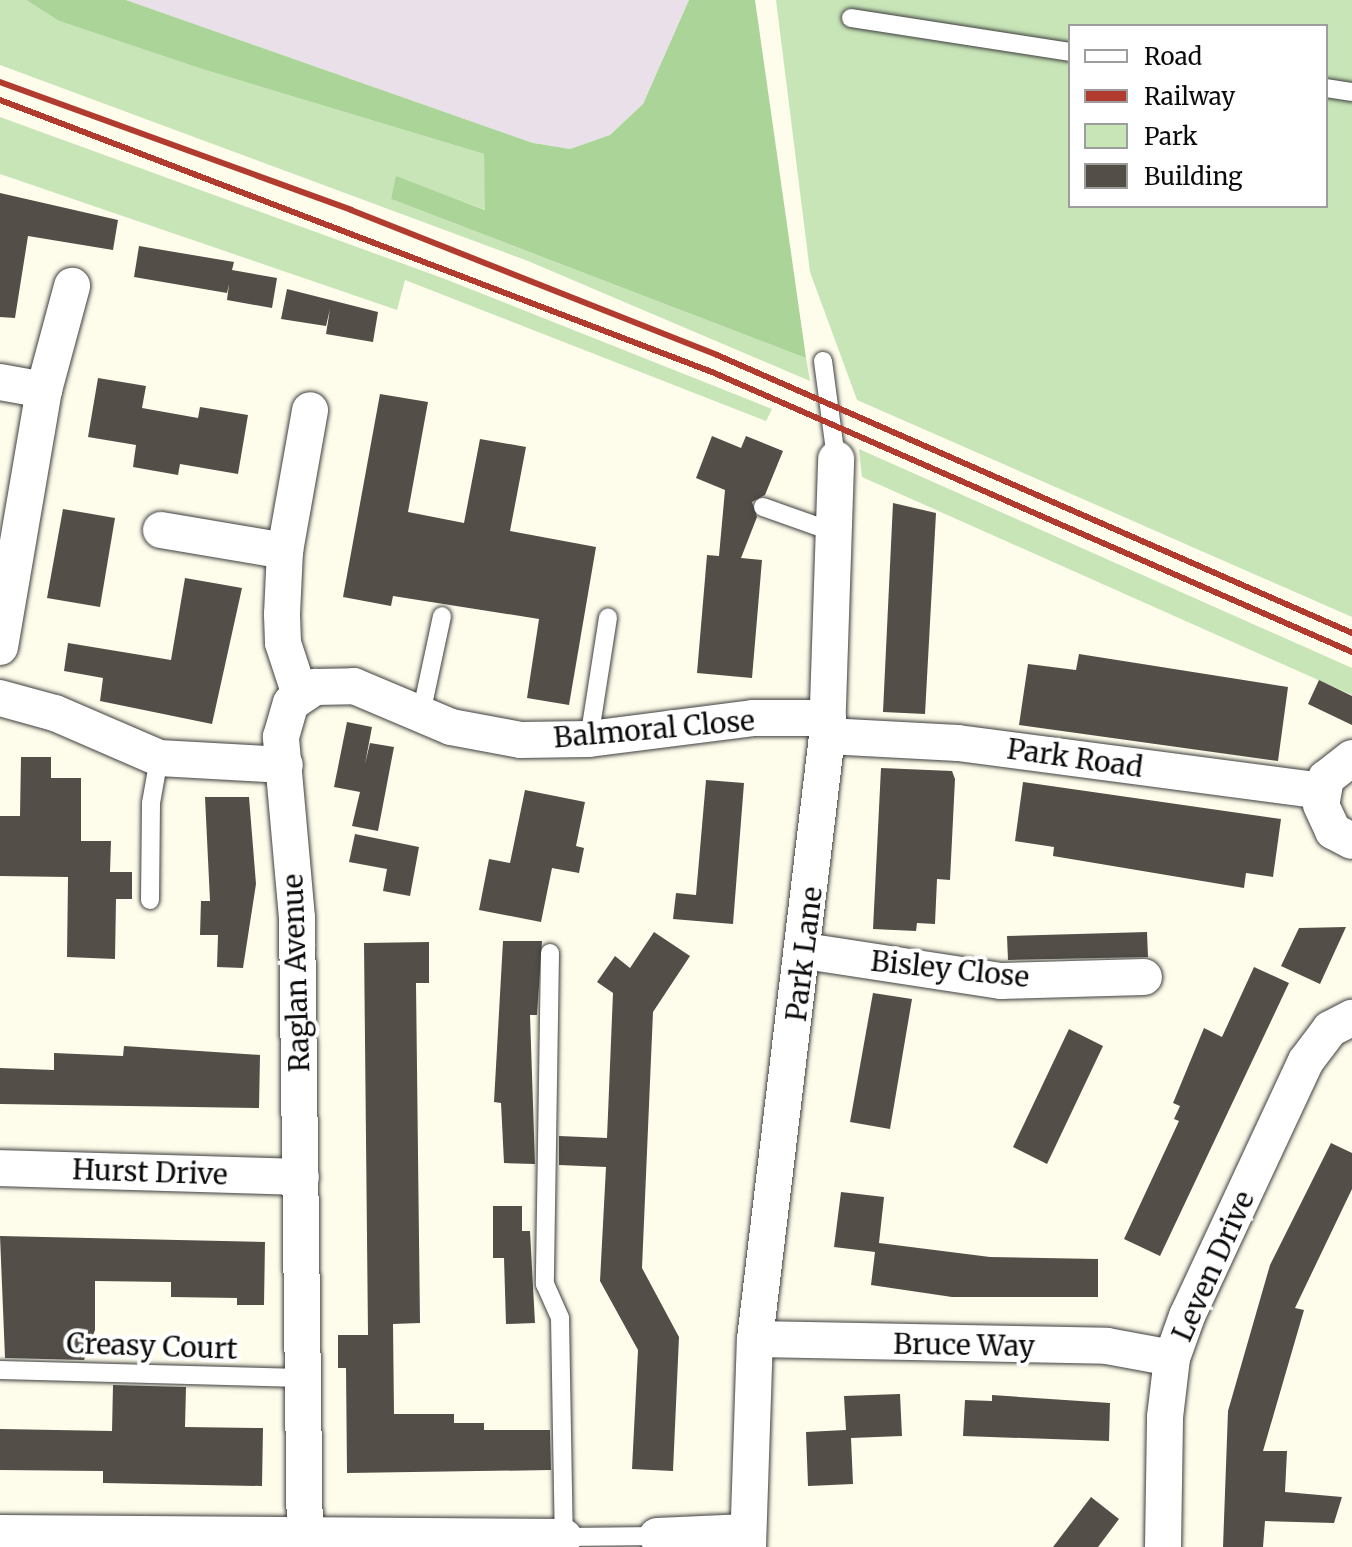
<!DOCTYPE html>
<style>
body{margin:0}
#map{position:relative;width:1352px;height:1547px;overflow:hidden;background:#fefdeb;font-family:Merriweather,serif}
div>[style]{position:absolute}
[style*='--x']{left:calc(var(--x)*1px);top:calc(var(--y)*1px);width:calc(var(--w)*1px);rotate:calc(var(--a)*1deg)}
.industrial>*{inset:0;background:#eae0e9}
.green>*{inset:0;background:#c8e5b8}
.forest>*{inset:0;background:#aad498}
.building>*{inset:0;background:#534e48}
.roads{filter:drop-shadow(0 0 2px #3e3e3e) drop-shadow(0 0 2px #3e3e3e)}
.lane>*{height:18px;margin:-9px;padding:0 9px;transform-origin:9px;border-radius:9px;background:#fff}
.street>*{height:36px;margin:-18px;padding:0 18px;transform-origin:18px;border-radius:18px;background:#fff}
.rail>*{height:6px;margin:-3px;padding:0 3px;transform-origin:3px;border-radius:3px;background:#b03b2e}
span{translate:-50% -50%;white-space:nowrap;text-align:center;line-height:1.15;-webkit-text-stroke:8px #fff;paint-order:stroke}
.street-label{font-size:28px;color:#0b0b0b}
.legend{position:absolute;left:1068px;top:24px;width:260px;height:184px;box-sizing:border-box;background:#fff;border:2px solid #9d9d9d;margin:0;padding:10px 14px;list-style:none;font-size:24px;color:#0b0b0b}
.legend li{display:flex;align-items:center;gap:16px;height:40px}
.legend b{width:40px;border:2px solid #9d9d9d}
</style>
<div id="map">
<div class="industrial">
<i style="clip-path:polygon(126px 0,689px 0,643px 104px,610px 135px,570px 149px,533px 143px)"></i>
</div>
<div class="green">
<i style="clip-path:polygon(0 0,26px 0,59px 21px,202px 69px,484px 154px,486px 210px,397px 177px,391px 199px,806px 358px,810px 381px,528px 261px,0 65px)"></i>
<i style="clip-path:polygon(evenodd,776px 0,1352px 0,1352px 617px,857px 400px,810px 272px,776px 0,1070px 26px,1326px 26px,1326px 206px,1070px 206px,1070px 26px)"></i>
<i style="clip-path:polygon(0 117px,445px 279px,772px 409px,766px 421px,405px 280px,397px 310px,0 174px)"></i>
<i style="clip-path:polygon(859px 449px,1352px 668px,1352px 695px,862px 477px)"></i>
</div>
<div class="forest">
<i style="clip-path:polygon(26px 0,126px 0,533px 143px,570px 149px,610px 135px,643px 104px,689px 0,755px 0,806px 358px,391px 199px,396px 176px,485px 210px,484px 154px,202px 69px,59px 21px)"></i>
</div>
<div class="building">
<i style="clip-path:polygon(0 193px,118px 220px,113px 250px,28px 236px,15px 318px,0 317px)"></i>
<i style="clip-path:polygon(139px 246px,234px 262px,232px 270px,277px 278px,272px 308px,227px 300px,229px 284px,227px 293px,134px 277px)"></i>
<i style="clip-path:polygon(287px 289px,378px 312px,373px 342px,326px 334px,330px 309px,326px 326px,281px 319px)"></i>
<i style="clip-path:polygon(98px 378px,146px 386px,142px 408px,198px 418px,200px 407px,248px 415px,238px 474px,180px 464px,178px 475px,133px 467px,136px 445px,88px 437px)"></i>
<i style="clip-path:polygon(380px 394px,428px 402px,408px 512px,464px 523px,480px 439px,526px 447px,510px 531px,596px 547px,569px 705px,527px 698px,539px 619px,393px 596px,391px 606px,343px 597px)"></i>
<i style="clip-path:polygon(712px 436px,741px 448px,746px 436px,783px 451px,765px 495px,752px 502px,757px 517px,741px 558px,762px 560px,752px 678px,697px 673px,707px 555px,719px 556px,725px 490px,696px 478px)"></i>
<i style="clip-path:polygon(893px 503px,936px 513px,925px 714px,883px 712px)"></i>
<i style="clip-path:polygon(63px 509px,115px 518px,100px 607px,47px 598px)"></i>
<i style="clip-path:polygon(185px 578px,242px 588px,212px 724px,100px 701px,103px 678px,64px 671px,68px 643px,171px 660px)"></i>
<i style="clip-path:polygon(1079px 654px,1288px 687px,1278px 761px,1019px 725px,1028px 664px,1076px 670px)"></i>
<i style="clip-path:polygon(1319px 680px,1352px 696px,1352px 725px,1308px 704px)"></i>
<i style="clip-path:polygon(347px 722px,372px 727px,365px 764px,370px 743px,394px 747px,378px 831px,352px 826px,360px 792px,334px 787px)"></i>
<i style="clip-path:polygon(21px 757px,51px 757px,51px 778px,81px 778px,81px 841px,111px 841px,110px 872px,132px 872px,132px 899px,116px 899px,115px 959px,67px 957px,68px 877px,0 876px,0 816px,20px 816px)"></i>
<i style="clip-path:polygon(881px 768px,952px 771px,955px 779px,950px 880px,937px 879px,935px 924px,917px 923px,916px 931px,873px 929px)"></i>
<i style="clip-path:polygon(706px 780px,744px 783px,733px 924px,673px 919px,676px 893px,696px 895px)"></i>
<i style="clip-path:polygon(1023px 782px,1281px 819px,1273px 877px,1246px 873px,1244px 888px,1053px 856px,1054px 847px,1015px 841px)"></i>
<i style="clip-path:polygon(525px 790px,585px 802px,576px 846px,584px 848px,579px 873px,552px 868px,541px 922px,479px 910px,489px 859px,510px 863px)"></i>
<i style="clip-path:polygon(205px 797px,249px 797px,256px 884px,243px 968px,217px 967px,218px 935px,200px 935px,201px 901px,210px 901px)"></i>
<i style="clip-path:polygon(355px 834px,419px 847px,410px 896px,383px 891px,387px 869px,349px 862px)"></i>
<i style="clip-path:polygon(1346px 927px,1320px 984px,1281px 966px,1299px 928px)"></i>
<i style="clip-path:polygon(654px 932px,690px 956px,653px 1012px,642px 1268px,679px 1337px,673px 1471px,632px 1469px,638px 1350px,600px 1281px,606px 1167px,559px 1165px,559px 1136px,607px 1138px,613px 993px,597px 982px,615px 956px,630px 968px)"></i>
<i style="clip-path:polygon(1147px 932px,1148px 957px,1008px 960px,1007px 936px)"></i>
<i style="clip-path:polygon(503px 941px,542px 941px,537px 1015px,530px 1015px,535px 1164px,504px 1163px,501px 1103px,494px 1102px)"></i>
<i style="clip-path:polygon(429px 942px,429px 983px,416px 983px,420px 1323px,393px 1324px,394px 1414px,454px 1414px,454px 1423px,484px 1423px,484px 1430px,550px 1430px,551px 1470px,347px 1473px,346px 1368px,338px 1368px,338px 1335px,368px 1335px,364px 943px)"></i>
<i style="clip-path:polygon(1254px 967px,1289px 983px,1160px 1256px,1124px 1239px,1179px 1121px,1174px 1119px,1180px 1106px,1173px 1103px,1204px 1028px,1222px 1037px)"></i>
<i style="clip-path:polygon(873px 993px,912px 999px,890px 1129px,850px 1122px)"></i>
<i style="clip-path:polygon(1069px 1029px,1103px 1046px,1047px 1164px,1013px 1147px)"></i>
<i style="clip-path:polygon(124px 1046px,260px 1055px,259px 1108px,0 1104px,0 1068px,54px 1070px,54px 1053px,123px 1056px)"></i>
<i style="clip-path:polygon(1331px 1143px,1352px 1153px,1352px 1189px,1295px 1308px,1304px 1310px,1263px 1451px,1287px 1451px,1285px 1492px,1342px 1497px,1334px 1523px,1265px 1521px,1263px 1547px,1223px 1547px,1228px 1411px,1270px 1265px)"></i>
<i style="clip-path:polygon(841px 1192px,884px 1197px,879px 1243px,990px 1257px,1098px 1259px,1098px 1297px,952px 1297px,871px 1285px,875px 1252px,834px 1247px)"></i>
<i style="clip-path:polygon(493px 1206px,522px 1206px,522px 1231px,530px 1231px,535px 1323px,506px 1324px,504px 1258px,493px 1258px)"></i>
<i style="clip-path:polygon(0 1236px,265px 1242px,264px 1305px,237px 1305px,237px 1298px,171px 1297px,171px 1282px,95px 1281px,95px 1330px,84px 1360px,5px 1358px)"></i>
<i style="clip-path:polygon(113px 1385px,186px 1387px,185px 1427px,263px 1428px,262px 1486px,103px 1483px,103px 1471px,0 1470px,0 1429px,112px 1431px)"></i>
<i style="clip-path:polygon(900px 1394px,902px 1436px,851px 1438px,853px 1484px,808px 1486px,806px 1432px,846px 1430px,844px 1396px)"></i>
<i style="clip-path:polygon(992px 1395px,1110px 1403px,1109px 1441px,963px 1436px,965px 1400px,992px 1401px)"></i>
<i style="clip-path:polygon(1091px 1497px,1119px 1519px,1098px 1547px,1053px 1547px)"></i>
</div>
<div class="roads">
<div class="lane">
<i style="--x:851;--y:18;--w:222;--a:8.8"></i>
<i style="--x:1326;--y:88;--w:26;--a:9"></i>
<i style="--x:823;--y:361;--w:99;--a:82.4"></i>
<i style="--x:763;--y:507;--w:77;--a:19.6"></i>
<i style="--x:421;--y:714;--w:100;--a:-77.9"></i>
<i style="--x:589;--y:739;--w:123;--a:-81.1"></i>
<i style="--x:150;--y:900;--w:97;--a:-89.4"></i>
<i style="--x:151;--y:803;--w:46;--a:-79.9"></i>
<i style="--x:550;--y:953;--w:331;--a:90.9"></i>
<i style="--x:545;--y:1284;--w:37;--a:66"></i>
<i style="--x:560;--y:1318;--w:225;--a:89"></i>
<i style="--x:0;--y:1370;--w:302;--a:1.5"></i>
<i style="--x:564;--y:1537;--w:93;--a:-0.6"></i>
</div>
<div class="street">
<i style="--x:0;--y:382;--w:45;--a:10.3"></i>
<i style="--x:161;--y:530;--w:126;--a:9.6"></i>
<i style="--x:0;--y:647;--w:261;--a:-80.3"></i>
<i style="--x:44;--y:390;--w:108;--a:-74.9"></i>
<i style="--x:300;--y:695;--w:55;--a:-108.1"></i>
<i style="--x:283;--y:643;--w:29;--a:-92"></i>
<i style="--x:282;--y:614;--w:63;--a:-87.3"></i>
<i style="--x:285;--y:551;--w:143;--a:-79.9"></i>
<i style="--x:0;--y:698;--w:57;--a:15.3"></i>
<i style="--x:55;--y:713;--w:113;--a:23.4"></i>
<i style="--x:159;--y:758;--w:126;--a:3.2"></i>
<i style="--x:827;--y:736;--w:131;--a:3.1"></i>
<i style="--x:958;--y:743;--w:367;--a:7.5"></i>
<i style="--x:1352;--y:758;--w:33;--a:142"></i>
<i style="--x:1326;--y:778;--w:27;--a:100"></i>
<i style="--x:1321;--y:805;--w:29;--a:65"></i>
<i style="--x:1333;--y:831;--w:21;--a:28"></i>
<i style="--x:805;--y:951;--w:198;--a:8.7"></i>
<i style="--x:1001;--y:981;--w:143;--a:-1.6"></i>
<i style="--x:0;--y:1168;--w:301;--a:1.7"></i>
<i style="--x:755;--y:1339;--w:352;--a:1.1"></i>
<i style="--x:1107;--y:1346;--w:66;--a:10.5"></i>
<i style="--x:0;--y:1533;--w:564;--a:0.41"></i>
<i style="--x:657;--y:1536;--w:90;--a:-2.5"></i>
<i style="--x:305;--y:1547;--w:629;--a:-90.73"></i>
<i style="--x:297;--y:918;--w:182;--a:-95.1"></i>
<i style="--x:281;--y:737;--w:35;--a:-74"></i>
<i style="--x:291;--y:703;--w:29;--a:-34"></i>
<i style="--x:315;--y:687;--w:39;--a:-1"></i>
<i style="--x:354;--y:686;--w:105;--a:22.9"></i>
<i style="--x:451;--y:727;--w:71;--a:10.5"></i>
<i style="--x:521;--y:740;--w:68;--a:-0.8"></i>
<i style="--x:589;--y:739;--w:165;--a:-7.3"></i>
<i style="--x:753;--y:718;--w:75;--a:0"></i>
<i style="--x:748;--y:1547;--w:208;--a:-88.1"></i>
<i style="--x:755;--y:1339;--w:607;--a:-83.19"></i>
<i style="--x:827;--y:736;--w:277;--a:-88.1"></i>
<i style="--x:1163;--y:1547;--w:130;--a:-89.1"></i>
<i style="--x:1165;--y:1417;--w:59;--a:-83.2"></i>
<i style="--x:1172;--y:1358;--w:45;--a:-70.3"></i>
<i style="--x:1187;--y:1316;--w:281;--a:-65"></i>
<i style="--x:1306;--y:1061;--w:40;--a:-53"></i>
<i style="--x:1330;--y:1029;--w:25;--a:-27"></i>
</div>
</div>
<div class="rail">
<i style="--x:0;--y:82;--w:374;--a:20"></i>
<i style="--x:351;--y:210;--w:394;--a:21.6"></i>
<i style="--x:717;--y:355;--w:693;--a:23.64"></i>
<i style="--x:0;--y:100;--w:762;--a:20.91"></i>
<i style="--x:712;--y:372;--w:699;--a:23.63"></i>
</div>
<div class="street-label">
<span style="left:654px;top:729px;rotate:-5deg">Balmoral Close</span>
<span style="left:1075px;top:758px;rotate:8deg">Park Road</span>
<span style="left:804px;top:954px;rotate:-83deg">Park Lane</span>
<span style="left:950px;top:969px;rotate:6deg">Bisley Close</span>
<span style="left:296px;top:973px;rotate:-92deg">Raglan Avenue</span>
<span style="left:150px;top:1172px;rotate:2deg">Hurst Drive</span>
<span style="left:1213px;top:1266px;rotate:-66deg">Leven Drive</span>
<span style="left:964px;top:1345px;rotate:1deg">Bruce Way</span>
<span style="left:152px;top:1346px;rotate:2deg">Creasy Court</span>
</div>
<ul class="legend">
<li><b style="height:10px;background:#fff"></b>Road</li>
<li><b style="height:10px;background:#b03b2e"></b>Railway</li>
<li><b style="height:22px;background:#c8e5b8"></b>Park</li>
<li><b style="height:22px;background:#534e48"></b>Building</li>
</ul>
</div>
